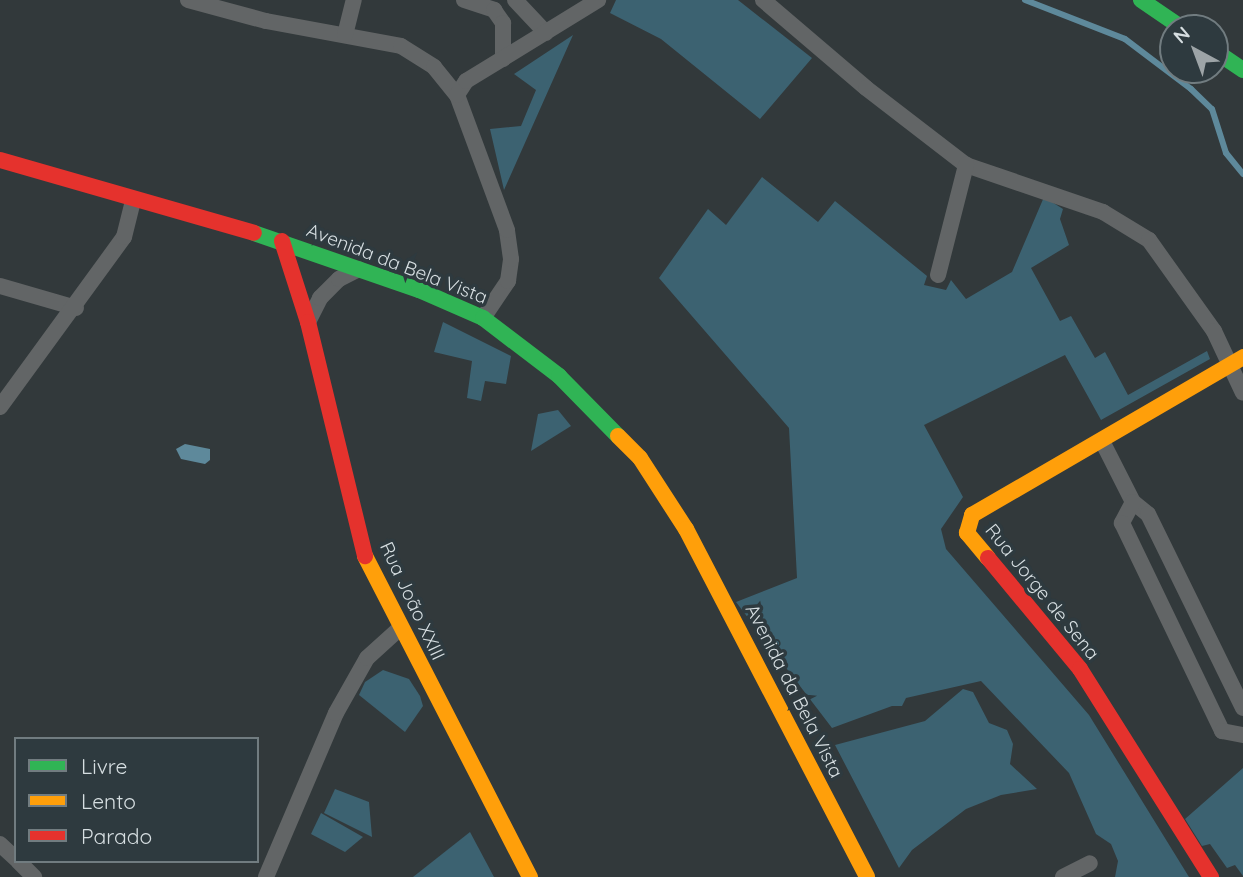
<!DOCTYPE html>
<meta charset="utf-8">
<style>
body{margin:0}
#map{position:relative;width:1243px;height:877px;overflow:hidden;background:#32393b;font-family:Quicksand,sans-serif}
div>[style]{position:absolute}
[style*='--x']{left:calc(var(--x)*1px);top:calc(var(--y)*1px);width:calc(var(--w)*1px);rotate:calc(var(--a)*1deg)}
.green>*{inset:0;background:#3c6271}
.water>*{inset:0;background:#5e899b}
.stream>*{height:6px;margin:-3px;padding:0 3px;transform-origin:3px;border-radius:3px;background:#5e899b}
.street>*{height:16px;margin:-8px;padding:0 8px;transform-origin:8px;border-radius:8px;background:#626566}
.fast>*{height:16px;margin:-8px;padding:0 8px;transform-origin:8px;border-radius:8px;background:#30b455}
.slow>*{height:16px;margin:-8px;padding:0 8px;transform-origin:8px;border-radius:8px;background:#ff9f0a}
.jam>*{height:16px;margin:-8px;padding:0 8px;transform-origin:8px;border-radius:8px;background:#e5322d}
span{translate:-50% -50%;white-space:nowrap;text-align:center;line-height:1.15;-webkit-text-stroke:7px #2e3a3f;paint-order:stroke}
.street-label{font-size:19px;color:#d6dee1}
.legend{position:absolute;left:14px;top:737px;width:245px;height:126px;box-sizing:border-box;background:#2e3a3f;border:2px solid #717c80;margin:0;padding:9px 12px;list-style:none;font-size:21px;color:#d6dee1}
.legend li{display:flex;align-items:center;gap:14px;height:35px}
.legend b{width:35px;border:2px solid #717c80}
.north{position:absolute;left:1159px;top:14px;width:70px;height:70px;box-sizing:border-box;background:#2e3a3f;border:2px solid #717c80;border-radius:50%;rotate:319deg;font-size:19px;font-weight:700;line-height:28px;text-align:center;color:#d6dee1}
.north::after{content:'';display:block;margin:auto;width:24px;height:32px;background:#9da4a7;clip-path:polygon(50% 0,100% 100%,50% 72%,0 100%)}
</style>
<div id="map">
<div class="green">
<i style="clip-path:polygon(616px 0,738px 0,812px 58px,760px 119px,661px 39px,610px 13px)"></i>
<i style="clip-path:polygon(573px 35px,504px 190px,490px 129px,521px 126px,536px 90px,514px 74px)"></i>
<i style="clip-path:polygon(762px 177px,818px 222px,835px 201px,927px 276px,924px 285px,946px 290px,951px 280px,966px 299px,1012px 272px,1044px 197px,1063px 209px,1060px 219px,1069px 245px,1031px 268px,1060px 321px,1071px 316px,1095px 358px,1105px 352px,1128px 395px,1207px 351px,1210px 359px,1101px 420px,1065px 355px,924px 425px,963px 497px,941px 529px,946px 549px,1089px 715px,1189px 877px,1115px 877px,1118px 861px,1111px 844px,1096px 834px,1069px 773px,981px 681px,906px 698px,902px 706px,892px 706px,832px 728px,736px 602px,797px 578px,789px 428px,659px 278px,708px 209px,726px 225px)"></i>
<i style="clip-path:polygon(443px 322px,511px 356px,506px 384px,485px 381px,481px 401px,467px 398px,472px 361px,434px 352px)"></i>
<i style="clip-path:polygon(558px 410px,571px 426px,531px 451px,538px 414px)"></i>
<i style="clip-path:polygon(383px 670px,409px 679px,420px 696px,423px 706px,405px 732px,359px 695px,365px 682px)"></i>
<i style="clip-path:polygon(963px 689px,973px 692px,989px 723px,1007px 730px,1013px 744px,1010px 764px,1037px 789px,1001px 795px,966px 809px,912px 850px,899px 868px,835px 745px,925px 721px)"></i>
<i style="clip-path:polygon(1243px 768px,1243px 876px,1235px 865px,1227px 868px,1210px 844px,1202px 846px,1185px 819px)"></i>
<i style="clip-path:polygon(335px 789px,369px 802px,372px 837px,324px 813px)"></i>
<i style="clip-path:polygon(321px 813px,363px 837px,345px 852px,311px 834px)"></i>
<i style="clip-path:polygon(470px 832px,494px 877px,413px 877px)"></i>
</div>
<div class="water">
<i style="clip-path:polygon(185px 444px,210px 449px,210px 460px,205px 464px,181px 459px,176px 449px)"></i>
</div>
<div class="stream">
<i style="--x:1025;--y:0;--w:107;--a:21.3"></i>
<i style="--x:1125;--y:39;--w:83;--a:37.1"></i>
<i style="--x:1191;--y:89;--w:29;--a:44"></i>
<i style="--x:1212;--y:109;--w:46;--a:72.3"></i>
<i style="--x:1226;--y:153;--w:27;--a:51"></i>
</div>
<div class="street">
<i style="--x:188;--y:0;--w:81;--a:15.1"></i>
<i style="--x:266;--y:21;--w:137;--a:10.5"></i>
<i style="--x:401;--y:46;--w:39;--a:32"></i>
<i style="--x:434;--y:67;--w:36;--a:51"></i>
<i style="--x:464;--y:0;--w:32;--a:18"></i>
<i style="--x:494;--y:10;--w:16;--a:55"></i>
<i style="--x:503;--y:23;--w:36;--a:90"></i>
<i style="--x:515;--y:0;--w:45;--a:46.8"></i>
<i style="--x:763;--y:0;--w:135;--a:40.5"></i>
<i style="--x:866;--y:88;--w:126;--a:37.6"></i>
<i style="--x:966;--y:165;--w:145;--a:18.9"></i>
<i style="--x:1103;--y:212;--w:54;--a:31.3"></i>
<i style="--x:1149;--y:240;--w:112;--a:54.5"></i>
<i style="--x:1214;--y:331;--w:68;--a:64.9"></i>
<i style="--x:345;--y:35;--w:36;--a:-76"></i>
<i style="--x:938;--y:275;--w:114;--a:-75.7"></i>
<i style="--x:0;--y:286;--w:79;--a:16.1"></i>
<i style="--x:483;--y:318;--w:45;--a:-56"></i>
<i style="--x:508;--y:281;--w:22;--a:-82"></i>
<i style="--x:511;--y:259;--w:29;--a:-98"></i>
<i style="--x:507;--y:230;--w:144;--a:-110.3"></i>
<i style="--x:457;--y:95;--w:17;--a:-57"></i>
<i style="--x:466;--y:81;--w:155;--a:-31.5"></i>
<i style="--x:308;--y:322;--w:27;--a:-63"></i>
<i style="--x:320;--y:298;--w:27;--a:-45"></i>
<i style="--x:339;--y:279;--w:22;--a:-27"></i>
<i style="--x:0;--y:407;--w:210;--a:-53.9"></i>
<i style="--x:124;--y:237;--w:37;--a:-76"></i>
<i style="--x:1102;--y:441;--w:68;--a:63.1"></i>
<i style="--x:1133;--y:502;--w:19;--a:39"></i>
<i style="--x:1148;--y:514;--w:216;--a:63.9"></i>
<i style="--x:1133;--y:502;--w:24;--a:118"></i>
<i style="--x:1122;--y:523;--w:231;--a:64.3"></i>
<i style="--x:1222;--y:731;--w:21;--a:11"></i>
<i style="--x:0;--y:844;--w:22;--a:43"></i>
<i style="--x:18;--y:861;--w:23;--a:45"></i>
<i style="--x:266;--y:877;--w:178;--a:-66.9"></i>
<i style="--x:336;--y:713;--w:63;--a:-60.6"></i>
<i style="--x:367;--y:658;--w:43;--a:-42.2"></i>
<i style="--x:1063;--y:877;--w:30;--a:-27"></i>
</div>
<div class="fast">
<i style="--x:1141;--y:0;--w:50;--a:34.3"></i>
<i style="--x:1215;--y:51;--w:34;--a:34"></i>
<i style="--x:254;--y:233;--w:175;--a:19.1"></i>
<i style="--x:419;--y:290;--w:70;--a:23.6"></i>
<i style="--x:483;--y:318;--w:96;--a:37.3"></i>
<i style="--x:559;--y:376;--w:84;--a:45.5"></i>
</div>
<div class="slow">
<i style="--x:618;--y:436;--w:31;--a:45"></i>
<i style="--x:640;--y:458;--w:85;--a:57.1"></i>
<i style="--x:686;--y:529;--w:392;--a:62.5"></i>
<i style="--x:365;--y:556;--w:361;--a:62.8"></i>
<i style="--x:988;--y:558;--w:33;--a:-130"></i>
<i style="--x:967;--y:533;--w:19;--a:-74"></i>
<i style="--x:972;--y:515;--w:314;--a:-30.2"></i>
</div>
<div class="jam">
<i style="--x:0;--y:160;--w:264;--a:16"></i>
<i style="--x:282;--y:241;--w:85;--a:72.2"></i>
<i style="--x:308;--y:322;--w:241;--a:76.3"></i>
<i style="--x:988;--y:558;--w:144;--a:50.3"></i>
<i style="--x:1080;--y:669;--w:246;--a:57.8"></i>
</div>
<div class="street-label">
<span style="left:397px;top:264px;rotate:21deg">Avenida da Bela Vista</span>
<span style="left:1042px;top:592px;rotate:51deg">Rua Jorge de Sena</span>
<span style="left:412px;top:601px;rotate:65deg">Rua João XXIII</span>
<span style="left:794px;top:691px;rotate:63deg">Avenida da Bela Vista</span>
</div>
<ul class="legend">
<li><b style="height:9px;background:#30b455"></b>Livre</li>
<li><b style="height:9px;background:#ff9f0a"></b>Lento</li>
<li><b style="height:9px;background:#e5322d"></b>Parado</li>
</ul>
<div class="north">N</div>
</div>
